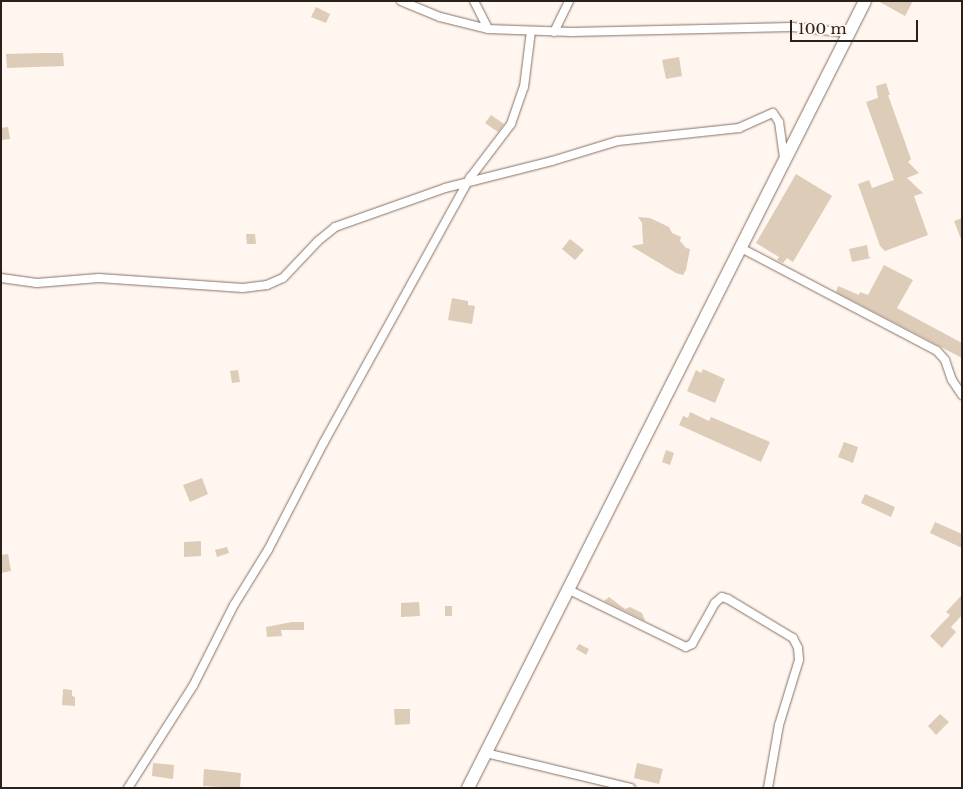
<!DOCTYPE html>
<style>
body{margin:0}
#map{position:relative;width:963px;height:789px;overflow:hidden;background:#fff6ef;font-family:"Libre Baskerville",serif}
div>[style]{position:absolute}
[style*='--x']{left:calc(var(--x)*1px);top:calc(var(--y)*1px);width:calc(var(--w)*1px);rotate:calc(var(--a)*1deg)}
.building>*{inset:0;background:#ddccb7}
.roads{filter:drop-shadow(0 0 1px #867162) drop-shadow(0 0 1px #867162)}
.minor>*{height:8px;margin:-4px;padding:0 4px;transform-origin:4px;border-radius:4px;background:#fff}
.primary>*{height:12px;margin:-6px;padding:0 6px;transform-origin:6px;border-radius:6px;background:#fff}
span{translate:-50% -50%;white-space:nowrap;text-align:center;line-height:1.15;-webkit-text-stroke:4px #fff6ef;paint-order:stroke}
.frame{position:absolute;inset:0;border:2px solid #2a211b;pointer-events:none}
.scale{position:absolute;left:790px;top:20px;width:128px;height:22px;box-sizing:border-box;border:2px solid #2a211b;border-top:0;padding-left:6px;font-size:15px;line-height:18px;white-space:nowrap;color:#2a211b;-webkit-text-stroke:4px #fff6ef;paint-order:stroke}
</style>
<div id="map">
<div class="building">
<i style="clip-path:polygon(878px 1px,913px 1px,905px 16px)"></i>
<i style="clip-path:polygon(316px 7px,330px 14px,326px 23px,311px 17px)"></i>
<i style="clip-path:polygon(41px 53px,63px 53px,64px 66px,7px 68px,6px 54px)"></i>
<i style="clip-path:polygon(679px 57px,682px 76px,666px 79px,662px 60px)"></i>
<i style="clip-path:polygon(886px 83px,890px 95px,888px 95px,911px 159px,908px 162px,919px 173px,907px 178px,923px 193px,914px 196px,928px 235px,885px 251px,880px 246px,858px 184px,869px 180px,872px 188px,894px 180px,866px 102px,878px 98px,876px 86px)"></i>
<i style="clip-path:polygon(491px 115px,504px 124px,498px 132px,485px 123px)"></i>
<i style="clip-path:polygon(8px 127px,10px 139px,1px 140px,1px 128px)"></i>
<i style="clip-path:polygon(796px 174px,832px 196px,793px 262px,787px 258px,783px 263px,777px 260px,779px 257px,756px 243px)"></i>
<i style="clip-path:polygon(638px 217px,650px 218px,669px 227px,672px 233px,681px 237px,680px 241px,686px 248px,690px 249px,686px 270px,683px 275px,676px 273px,631px 246px,643px 244px,642px 223px)"></i>
<i style="clip-path:polygon(962px 218px,962px 239px,961px 239px,954px 221px)"></i>
<i style="clip-path:polygon(246px 234px,255px 234px,256px 244px,247px 244px)"></i>
<i style="clip-path:polygon(570px 239px,584px 250px,575px 260px,562px 249px)"></i>
<i style="clip-path:polygon(867px 245px,869px 257px,871px 258px,852px 262px,849px 249px)"></i>
<i style="clip-path:polygon(884px 265px,913px 280px,897px 308px,962px 343px,962px 358px,836px 292px,838px 286px,859px 295px,860px 292px,868px 295px)"></i>
<i style="clip-path:polygon(452px 298px,468px 301px,468px 305px,475px 306px,472px 324px,448px 320px)"></i>
<i style="clip-path:polygon(703px 369px,725px 379px,715px 403px,687px 391px,696px 370px,701px 373px)"></i>
<i style="clip-path:polygon(238px 370px,240px 382px,232px 383px,230px 371px)"></i>
<i style="clip-path:polygon(690px 412px,709px 421px,711px 417px,770px 442px,761px 462px,679px 425px,683px 416px,688px 418px)"></i>
<i style="clip-path:polygon(844px 442px,858px 447px,853px 463px,838px 457px)"></i>
<i style="clip-path:polygon(666px 450px,674px 453px,670px 465px,662px 462px)"></i>
<i style="clip-path:polygon(202px 478px,208px 494px,190px 502px,183px 485px)"></i>
<i style="clip-path:polygon(865px 494px,895px 507px,891px 517px,861px 503px)"></i>
<i style="clip-path:polygon(935px 522px,962px 534px,962px 548px,930px 533px)"></i>
<i style="clip-path:polygon(201px 541px,201px 556px,184px 557px,184px 542px)"></i>
<i style="clip-path:polygon(227px 547px,229px 553px,217px 557px,215px 550px)"></i>
<i style="clip-path:polygon(8px 554px,11px 571px,1px 573px,1px 555px)"></i>
<i style="clip-path:polygon(962px 595px,962px 615px,951px 627px,956px 632px,942px 648px,930px 636px,950px 615px,946px 612px)"></i>
<i style="clip-path:polygon(609px 597px,625px 609px,630px 607px,642px 613px,645px 621px,604px 601px)"></i>
<i style="clip-path:polygon(419px 602px,420px 616px,401px 617px,401px 603px)"></i>
<i style="clip-path:polygon(445px 606px,452px 606px,452px 616px,445px 616px)"></i>
<i style="clip-path:polygon(292px 622px,304px 622px,304px 630px,281px 630px,282px 636px,267px 637px,266px 627px)"></i>
<i style="clip-path:polygon(579px 644px,589px 649px,586px 655px,576px 649px)"></i>
<i style="clip-path:polygon(63px 689px,72px 690px,72px 696px,75px 697px,75px 706px,62px 705px)"></i>
<i style="clip-path:polygon(394px 709px,410px 709px,410px 724px,395px 725px)"></i>
<i style="clip-path:polygon(940px 714px,949px 722px,936px 735px,928px 726px)"></i>
<i style="clip-path:polygon(153px 763px,174px 765px,173px 779px,152px 776px)"></i>
<i style="clip-path:polygon(637px 763px,663px 769px,659px 784px,634px 778px)"></i>
<i style="clip-path:polygon(204px 769px,241px 773px,240px 788px,203px 786px)"></i>
</div>
<div class="roads">
<div class="minor">
<i style="--x:401;--y:1;--w:42;--a:22.3"></i>
<i style="--x:440;--y:17;--w:49;--a:14"></i>
<i style="--x:488;--y:29;--w:84;--a:2"></i>
<i style="--x:572;--y:32;--w:220;--a:-1.3"></i>
<i style="--x:792;--y:27;--w:58;--a:5.9"></i>
<i style="--x:474;--y:1;--w:31;--a:63"></i>
<i style="--x:554;--y:32;--w:34;--a:-64"></i>
<i style="--x:741;--y:248;--w:221;--a:27.7"></i>
<i style="--x:937;--y:351;--w:12;--a:48"></i>
<i style="--x:945;--y:360;--w:21;--a:71"></i>
<i style="--x:952;--y:380;--w:18;--a:56"></i>
<i style="--x:1;--y:278;--w:36;--a:8"></i>
<i style="--x:37;--y:283;--w:62;--a:-4.6"></i>
<i style="--x:99;--y:278;--w:144;--a:4"></i>
<i style="--x:243;--y:288;--w:24;--a:-7"></i>
<i style="--x:267;--y:285;--w:17;--a:-24"></i>
<i style="--x:283;--y:278;--w:51;--a:-46.6"></i>
<i style="--x:318;--y:241;--w:22;--a:-39"></i>
<i style="--x:335;--y:227;--w:117;--a:-19.5"></i>
<i style="--x:445;--y:188;--w:110;--a:-14.2"></i>
<i style="--x:552;--y:161;--w:69;--a:-16.9"></i>
<i style="--x:618;--y:141;--w:122;--a:-6.1"></i>
<i style="--x:739;--y:128;--w:37;--a:-24"></i>
<i style="--x:773;--y:113;--w:11;--a:56"></i>
<i style="--x:779;--y:122;--w:36;--a:82"></i>
<i style="--x:567;--y:589;--w:132;--a:26"></i>
<i style="--x:686;--y:647;--w:7;--a:-27"></i>
<i style="--x:692;--y:644;--w:47;--a:-60.7"></i>
<i style="--x:715;--y:603;--w:9;--a:-41"></i>
<i style="--x:722;--y:597;--w:6;--a:18"></i>
<i style="--x:728;--y:599;--w:76;--a:31"></i>
<i style="--x:793;--y:638;--w:11;--a:63"></i>
<i style="--x:798;--y:648;--w:12;--a:85"></i>
<i style="--x:799;--y:660;--w:68;--a:107.1"></i>
<i style="--x:779;--y:725;--w:64;--a:99.9"></i>
<i style="--x:486;--y:753;--w:149;--a:13.6"></i>
<i style="--x:128;--y:788;--w:121;--a:-57.5"></i>
<i style="--x:193;--y:686;--w:91;--a:-63.2"></i>
<i style="--x:234;--y:605;--w:65;--a:-58.3"></i>
<i style="--x:268;--y:550;--w:122;--a:-62.6"></i>
<i style="--x:324;--y:442;--w:302;--a:-61.1"></i>
<i style="--x:470;--y:178;--w:68;--a:-52.8"></i>
<i style="--x:511;--y:124;--w:39;--a:-71"></i>
<i style="--x:524;--y:87;--w:56;--a:-82.9"></i>
</div>
<div class="primary">
<i style="--x:468;--y:788;--w:881;--a:-63.23"></i>
</div>
</div>
<div class="frame"></div>
<div class="scale">100 m</div>
</div>
